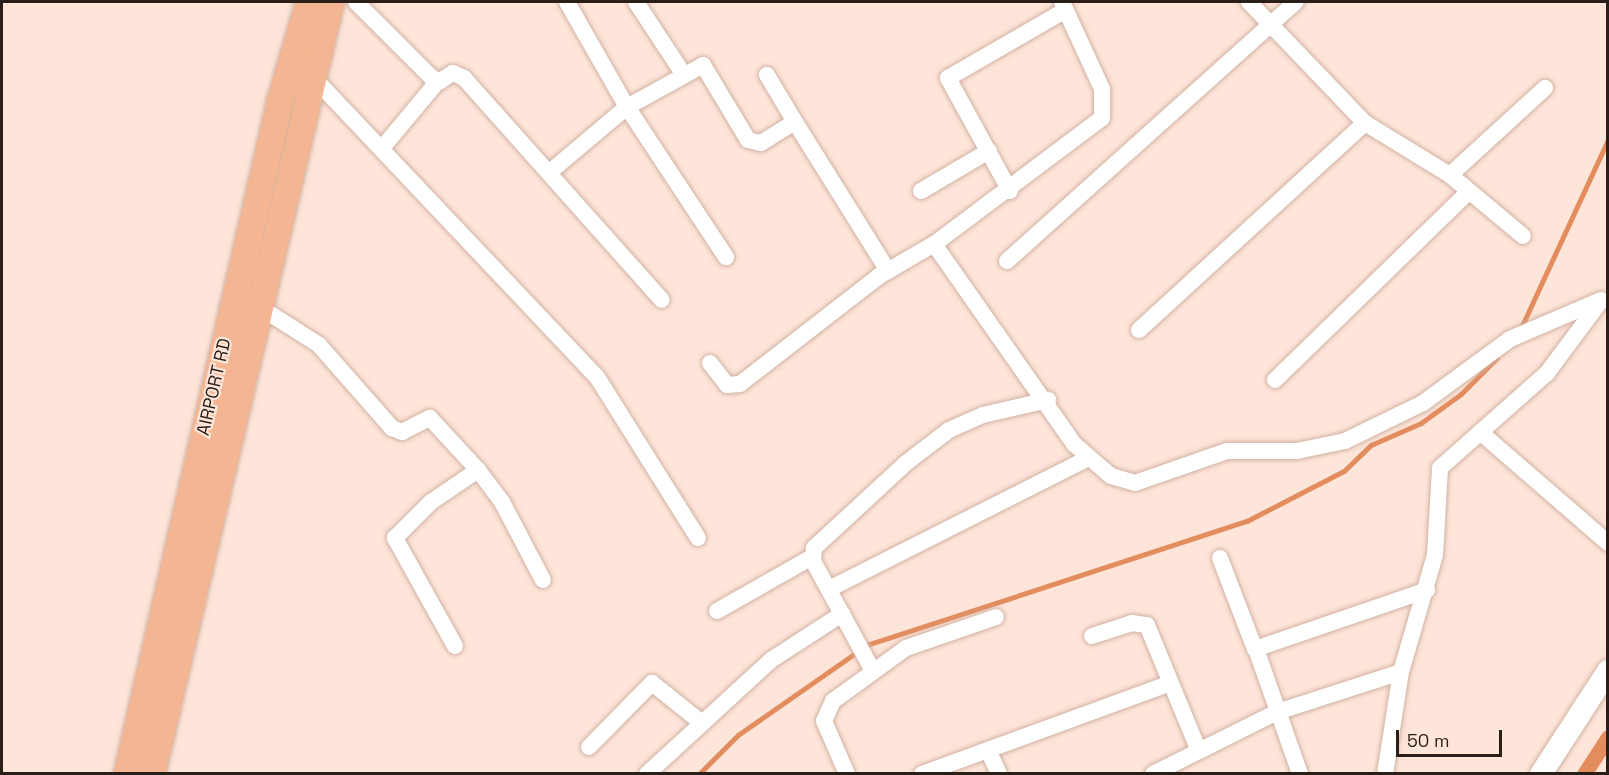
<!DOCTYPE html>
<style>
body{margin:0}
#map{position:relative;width:1609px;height:775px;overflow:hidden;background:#fee5d9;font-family:"Space Grotesk",sans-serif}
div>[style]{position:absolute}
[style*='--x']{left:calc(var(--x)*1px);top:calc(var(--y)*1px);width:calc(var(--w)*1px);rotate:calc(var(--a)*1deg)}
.stream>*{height:4.5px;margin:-2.25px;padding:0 2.25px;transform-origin:2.25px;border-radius:2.25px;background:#e38d5f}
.canal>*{height:15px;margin:-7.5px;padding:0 7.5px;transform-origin:7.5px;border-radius:7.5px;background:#e38d5f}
.roads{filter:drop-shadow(0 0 2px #d0b2a3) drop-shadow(0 0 2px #d0b2a3)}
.street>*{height:16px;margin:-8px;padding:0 8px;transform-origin:8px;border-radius:8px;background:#fff}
.secondary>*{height:22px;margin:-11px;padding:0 11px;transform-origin:11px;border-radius:11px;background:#fff}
.primary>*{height:26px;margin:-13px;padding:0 13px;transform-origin:13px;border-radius:13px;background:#f4b592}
span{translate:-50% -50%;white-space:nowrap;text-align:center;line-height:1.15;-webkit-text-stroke:4.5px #fee5d9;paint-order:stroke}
.street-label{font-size:18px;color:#2a1e19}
.frame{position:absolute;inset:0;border:3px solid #2a1e19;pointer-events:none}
.scale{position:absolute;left:1396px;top:730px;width:106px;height:27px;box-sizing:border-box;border:3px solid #2a1e19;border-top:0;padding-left:8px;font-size:18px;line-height:21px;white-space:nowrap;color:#2a1e19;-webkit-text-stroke:4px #fee5d9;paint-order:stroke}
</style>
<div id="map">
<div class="stream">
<i style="--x:1521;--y:328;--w:207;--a:-65.2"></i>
<i style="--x:864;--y:646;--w:403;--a:-18.1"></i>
<i style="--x:1247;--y:521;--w:109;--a:-27.3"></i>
<i style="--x:1344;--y:471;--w:37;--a:-44"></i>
<i style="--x:1371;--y:445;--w:55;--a:-23.7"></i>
<i style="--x:1421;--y:423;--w:49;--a:-35.9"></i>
<i style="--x:1461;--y:394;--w:51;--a:-45"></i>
<i style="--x:699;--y:774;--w:55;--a:-45"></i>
<i style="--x:738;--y:735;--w:145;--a:-34.9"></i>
</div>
<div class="canal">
<i style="--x:1584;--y:774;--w:44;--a:-57"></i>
</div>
<div class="roads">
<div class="street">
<i style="--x:356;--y:2;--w:107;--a:45"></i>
<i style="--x:432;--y:78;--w:9;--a:21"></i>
<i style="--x:440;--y:81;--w:15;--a:-32"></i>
<i style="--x:453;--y:73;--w:12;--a:24"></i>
<i style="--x:464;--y:78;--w:297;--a:48.3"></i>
<i style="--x:567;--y:2;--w:121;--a:60.3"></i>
<i style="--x:627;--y:107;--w:180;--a:56.6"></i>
<i style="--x:636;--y:2;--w:87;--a:56.7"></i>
<i style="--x:1062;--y:2;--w:96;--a:65.3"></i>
<i style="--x:1102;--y:89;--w:29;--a:90"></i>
<i style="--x:1102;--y:118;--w:210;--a:143.1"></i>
<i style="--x:934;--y:244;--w:244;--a:55"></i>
<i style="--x:1074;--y:444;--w:49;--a:40.9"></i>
<i style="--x:1111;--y:476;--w:25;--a:16"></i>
<i style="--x:1135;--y:483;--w:97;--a:-19.2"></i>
<i style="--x:1227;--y:451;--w:70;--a:0"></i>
<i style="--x:1297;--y:451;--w:49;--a:-11.8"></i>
<i style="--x:1345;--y:441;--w:87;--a:-26"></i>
<i style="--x:1423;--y:403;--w:108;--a:-36.3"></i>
<i style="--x:1510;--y:339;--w:99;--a:-23.2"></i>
<i style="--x:1249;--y:2;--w:168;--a:46.2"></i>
<i style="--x:1365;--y:123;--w:100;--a:31.5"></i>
<i style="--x:1450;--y:175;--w:95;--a:39.9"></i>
<i style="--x:313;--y:77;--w:413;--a:46.6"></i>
<i style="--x:597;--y:377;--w:190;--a:57.9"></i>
<i style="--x:795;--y:122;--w:176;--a:58"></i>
<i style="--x:383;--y:147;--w:86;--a:-50.2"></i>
<i style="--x:551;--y:171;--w:99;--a:-40.1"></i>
<i style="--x:627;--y:107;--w:87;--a:-28.9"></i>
<i style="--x:703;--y:65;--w:87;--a:59"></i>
<i style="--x:748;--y:140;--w:13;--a:13"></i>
<i style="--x:761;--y:143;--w:40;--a:-32"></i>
<i style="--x:795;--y:122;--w:55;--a:-120.8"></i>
<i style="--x:1450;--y:175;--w:129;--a:-42.5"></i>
<i style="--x:921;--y:191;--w:79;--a:-30.5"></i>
<i style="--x:1010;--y:191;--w:129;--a:-118.8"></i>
<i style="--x:948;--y:78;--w:136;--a:-30"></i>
<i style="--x:1007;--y:261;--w:388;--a:-41.9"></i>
<i style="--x:261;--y:308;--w:69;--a:32.5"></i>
<i style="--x:319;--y:345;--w:111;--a:48.7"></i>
<i style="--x:392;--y:428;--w:11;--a:22"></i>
<i style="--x:402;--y:432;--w:31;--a:-27"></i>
<i style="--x:430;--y:418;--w:71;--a:47.3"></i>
<i style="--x:1139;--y:330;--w:306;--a:-42.5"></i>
<i style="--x:710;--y:363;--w:28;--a:52"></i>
<i style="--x:727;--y:385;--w:13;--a:-4"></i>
<i style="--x:740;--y:384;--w:176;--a:-37.8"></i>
<i style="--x:879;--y:276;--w:64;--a:-30.2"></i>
<i style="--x:1275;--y:380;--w:269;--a:-44.2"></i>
<i style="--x:1480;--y:432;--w:169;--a:40.9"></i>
<i style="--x:1220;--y:558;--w:97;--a:69"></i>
<i style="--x:1255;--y:649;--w:182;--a:-18.9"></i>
<i style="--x:829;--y:589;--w:288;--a:-26.8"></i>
<i style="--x:717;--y:611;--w:109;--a:-29.6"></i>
<i style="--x:1092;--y:636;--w:42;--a:-18"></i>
<i style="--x:1132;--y:623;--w:15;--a:8"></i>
<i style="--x:1147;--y:625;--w:136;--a:67.6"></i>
<i style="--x:1199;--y:751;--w:87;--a:-26.6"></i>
<i style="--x:1277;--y:712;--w:130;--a:-17.9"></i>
<i style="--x:455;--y:646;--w:124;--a:-119.1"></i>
<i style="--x:395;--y:538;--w:51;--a:-45"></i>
<i style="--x:431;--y:502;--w:57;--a:-34.2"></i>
<i style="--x:478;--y:470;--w:40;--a:53"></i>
<i style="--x:502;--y:502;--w:88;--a:62.3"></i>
<i style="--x:1256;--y:649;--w:133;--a:70.6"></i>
<i style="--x:873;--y:671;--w:125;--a:-118.6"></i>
<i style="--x:813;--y:561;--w:13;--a:-86"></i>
<i style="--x:814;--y:548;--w:125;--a:-42.7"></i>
<i style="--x:906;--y:463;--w:54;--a:-37.5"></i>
<i style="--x:949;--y:430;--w:37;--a:-24"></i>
<i style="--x:983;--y:415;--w:67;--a:-13"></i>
<i style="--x:589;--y:747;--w:90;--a:-45.5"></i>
<i style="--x:652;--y:683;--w:64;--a:38.7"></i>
<i style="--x:988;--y:750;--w:26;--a:65"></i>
<i style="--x:647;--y:774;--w:168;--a:-42.6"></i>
<i style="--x:771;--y:660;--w:85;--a:-32.9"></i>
<i style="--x:847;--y:774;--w:58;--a:-113.5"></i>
<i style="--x:824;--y:721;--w:22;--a:-66"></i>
<i style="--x:833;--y:701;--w:90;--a:-36"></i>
<i style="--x:906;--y:648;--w:95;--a:-19"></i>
<i style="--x:922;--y:774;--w:262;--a:-20.1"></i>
<i style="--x:1153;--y:774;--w:51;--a:-26.6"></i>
<i style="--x:1385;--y:774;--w:103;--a:-81.1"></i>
<i style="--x:1401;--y:672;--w:122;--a:-73.8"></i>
<i style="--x:1435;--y:555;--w:87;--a:-86.7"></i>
<i style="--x:1440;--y:468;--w:143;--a:-41.6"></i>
<i style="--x:1547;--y:373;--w:89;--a:-53.3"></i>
</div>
<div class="secondary">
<i style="--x:1541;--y:774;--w:123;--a:-57"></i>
</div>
<div class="primary">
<i style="--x:127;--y:774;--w:689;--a:-77.17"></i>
<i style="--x:280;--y:102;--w:104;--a:-73.8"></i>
<i style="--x:152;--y:774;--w:792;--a:-76.95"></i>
</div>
</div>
<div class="street-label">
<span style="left:214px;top:387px;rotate:-77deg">AIRPORT RD</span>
</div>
<div class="frame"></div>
<div class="scale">50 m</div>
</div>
